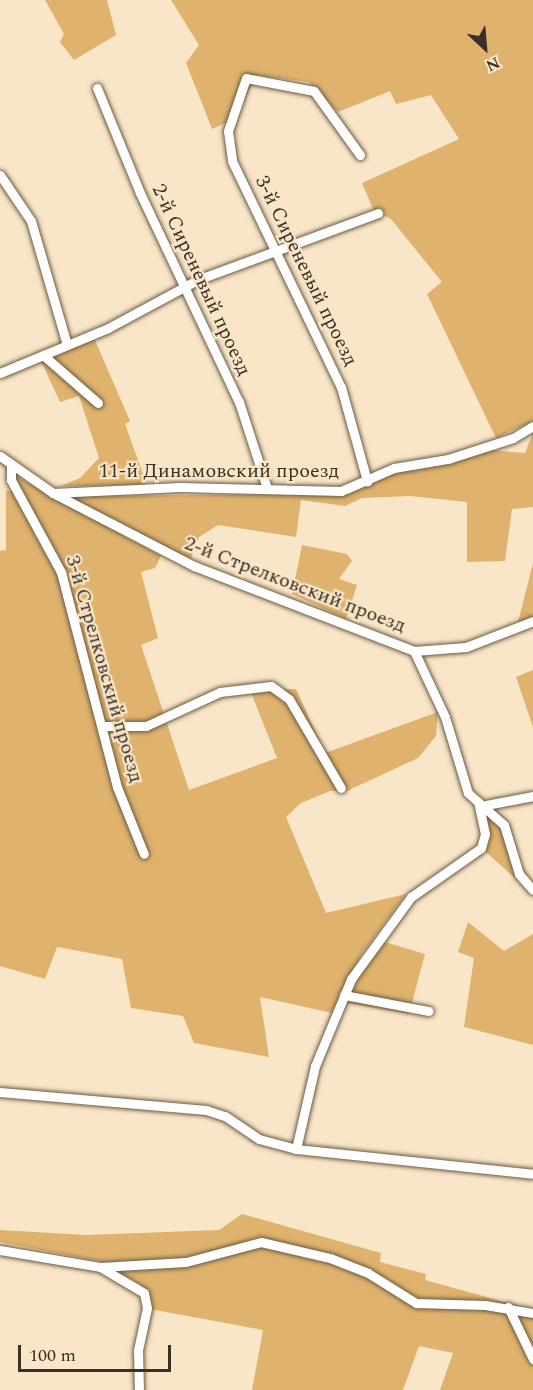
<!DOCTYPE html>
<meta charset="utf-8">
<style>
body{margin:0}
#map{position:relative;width:533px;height:1390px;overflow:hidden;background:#f9e5c8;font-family:Spectral,serif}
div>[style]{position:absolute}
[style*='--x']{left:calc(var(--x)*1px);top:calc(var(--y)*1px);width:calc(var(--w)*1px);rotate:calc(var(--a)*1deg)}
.green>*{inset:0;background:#dfb26d}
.roads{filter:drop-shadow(0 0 2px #6c5b42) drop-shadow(0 0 2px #6c5b42)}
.street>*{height:9px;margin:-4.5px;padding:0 4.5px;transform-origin:4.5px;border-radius:4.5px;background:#fff}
span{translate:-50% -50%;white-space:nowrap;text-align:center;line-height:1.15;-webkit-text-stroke:4.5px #f9e5c8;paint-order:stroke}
.street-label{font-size:20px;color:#393126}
.north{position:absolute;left:455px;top:18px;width:60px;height:60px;-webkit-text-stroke:4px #f9e5c8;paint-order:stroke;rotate:154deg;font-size:16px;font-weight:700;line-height:24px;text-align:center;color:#393126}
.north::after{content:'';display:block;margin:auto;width:21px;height:27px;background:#393126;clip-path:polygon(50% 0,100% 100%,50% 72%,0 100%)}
.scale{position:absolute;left:18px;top:1345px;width:153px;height:27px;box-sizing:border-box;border:3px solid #393126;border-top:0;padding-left:8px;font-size:18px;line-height:21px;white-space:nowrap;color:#393126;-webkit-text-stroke:4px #f9e5c8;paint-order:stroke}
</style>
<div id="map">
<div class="green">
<i style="clip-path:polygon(45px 0,107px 0,116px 35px,74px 60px,60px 42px,64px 34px)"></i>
<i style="clip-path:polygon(171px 0,533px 0,533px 421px,496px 438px,427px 294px,442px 282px,391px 219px,374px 211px,362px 183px,459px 139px,431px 95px,396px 104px,390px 91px,338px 112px,309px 82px,257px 75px,234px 119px,212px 129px,186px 63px,199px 45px)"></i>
<i style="clip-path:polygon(94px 338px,130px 421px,125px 424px,147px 485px,61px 486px,80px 478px,99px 458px,79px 396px,60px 402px,41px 361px)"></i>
<i style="clip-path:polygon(533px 432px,533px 507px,512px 509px,505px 561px,467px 562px,467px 502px,410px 496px,362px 498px,345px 506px,301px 500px,296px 537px,218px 525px,199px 537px,191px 559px,66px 496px,350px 494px,393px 473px,487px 450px,525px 453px)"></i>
<i style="clip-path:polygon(17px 477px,161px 556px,155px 568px,141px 572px,158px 638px,141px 645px,189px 790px,277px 758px,250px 690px,296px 689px,325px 753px,438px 712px,436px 736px,418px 758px,347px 791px,330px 791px,301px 803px,286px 817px,326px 913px,406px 894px,361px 955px,332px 1013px,260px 997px,269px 1057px,194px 1043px,183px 1016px,131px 1008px,122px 959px,57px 947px,45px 979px,0 966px,0 551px,6px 550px,6px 491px,13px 491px)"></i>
<i style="clip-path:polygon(302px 545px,347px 554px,352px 561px,339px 579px,357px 585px,346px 619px,292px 594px)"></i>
<i style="clip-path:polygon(533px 563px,533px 626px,522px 630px,518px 622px)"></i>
<i style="clip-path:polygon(533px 670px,533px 727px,516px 677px)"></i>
<i style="clip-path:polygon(487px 810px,499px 821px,517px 880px,485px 851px)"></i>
<i style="clip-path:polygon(468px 922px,504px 951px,533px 934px,533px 1045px,464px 1027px,474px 958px,458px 952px)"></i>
<i style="clip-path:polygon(378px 940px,425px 954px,409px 1014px,346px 1003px)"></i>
<i style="clip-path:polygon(242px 1214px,381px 1253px,380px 1262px,426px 1274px,425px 1280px,533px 1310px,533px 1390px,440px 1390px,453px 1353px,419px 1346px,403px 1390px,252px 1390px,263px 1330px,150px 1309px,150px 1296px,140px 1284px,99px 1261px,0 1242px,0 1230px,87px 1235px,219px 1230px)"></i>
</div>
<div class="roads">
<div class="street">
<i style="--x:97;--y:88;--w:113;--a:67.7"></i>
<i style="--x:140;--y:193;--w:231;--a:64.7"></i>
<i style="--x:239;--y:402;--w:90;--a:72"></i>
<i style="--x:360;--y:155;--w:79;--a:-125.7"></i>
<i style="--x:314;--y:91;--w:69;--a:-169.2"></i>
<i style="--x:246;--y:78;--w:56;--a:108.8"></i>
<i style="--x:228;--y:131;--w:30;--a:82"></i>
<i style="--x:232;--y:161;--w:251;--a:64.3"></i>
<i style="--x:341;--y:387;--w:98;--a:74.5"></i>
<i style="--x:0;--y:175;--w:55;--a:56"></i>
<i style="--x:31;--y:221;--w:129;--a:73.8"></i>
<i style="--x:43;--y:355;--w:73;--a:41.1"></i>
<i style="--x:0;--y:373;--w:117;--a:-22.6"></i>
<i style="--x:108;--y:328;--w:101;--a:-28.3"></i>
<i style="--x:197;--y:280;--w:193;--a:-20.3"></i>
<i style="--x:0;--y:456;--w:65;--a:34.9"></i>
<i style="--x:53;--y:493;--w:127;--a:-2.7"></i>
<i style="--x:180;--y:487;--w:161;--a:1.4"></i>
<i style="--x:341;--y:491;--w:58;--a:-23.5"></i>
<i style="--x:394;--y:468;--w:55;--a:-9.5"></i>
<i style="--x:448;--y:459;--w:68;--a:-17.9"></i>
<i style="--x:513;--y:438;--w:23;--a:-31"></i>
<i style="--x:11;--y:466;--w:14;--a:90"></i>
<i style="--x:11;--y:480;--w:105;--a:61.5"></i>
<i style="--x:61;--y:572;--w:222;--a:75.4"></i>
<i style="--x:117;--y:787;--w:72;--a:68.1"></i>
<i style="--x:53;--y:493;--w:159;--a:27.4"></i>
<i style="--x:194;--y:566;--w:236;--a:21.1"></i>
<i style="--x:414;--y:651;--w:52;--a:-4.4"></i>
<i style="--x:466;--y:647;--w:72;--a:-21.2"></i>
<i style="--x:414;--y:651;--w:73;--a:64.8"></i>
<i style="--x:445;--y:717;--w:79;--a:73.2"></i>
<i style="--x:468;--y:793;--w:48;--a:41.6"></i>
<i style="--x:504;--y:825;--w:51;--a:73"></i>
<i style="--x:519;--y:874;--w:21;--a:49"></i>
<i style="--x:103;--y:726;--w:43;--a:0"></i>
<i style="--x:146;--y:726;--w:81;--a:-24.7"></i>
<i style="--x:220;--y:692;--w:51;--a:-6.7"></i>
<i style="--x:271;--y:686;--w:22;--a:36"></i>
<i style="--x:289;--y:699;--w:103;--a:59.7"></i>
<i style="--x:486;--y:805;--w:48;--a:-10.8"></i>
<i style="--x:344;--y:995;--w:86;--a:10.7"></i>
<i style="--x:0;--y:1092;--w:207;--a:5"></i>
<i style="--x:206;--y:1110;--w:20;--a:18"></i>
<i style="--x:225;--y:1116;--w:41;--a:34.1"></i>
<i style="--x:259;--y:1139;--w:38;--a:15"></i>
<i style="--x:296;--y:1149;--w:238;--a:6"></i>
<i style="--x:296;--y:1149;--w:85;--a:-77.1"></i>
<i style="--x:315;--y:1066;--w:94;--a:-67.5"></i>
<i style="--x:351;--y:979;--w:102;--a:-53.8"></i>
<i style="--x:411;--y:897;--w:85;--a:-35"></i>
<i style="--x:481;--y:848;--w:15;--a:-74"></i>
<i style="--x:485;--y:834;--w:33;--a:-102"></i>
<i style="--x:0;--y:1250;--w:101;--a:9.6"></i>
<i style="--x:100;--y:1267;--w:86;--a:-3.3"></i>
<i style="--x:186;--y:1262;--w:78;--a:-14.9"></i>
<i style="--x:261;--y:1242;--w:71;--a:13.1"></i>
<i style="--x:330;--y:1258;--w:41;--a:21.5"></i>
<i style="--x:368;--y:1273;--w:57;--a:32"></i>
<i style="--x:416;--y:1303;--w:69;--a:1.7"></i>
<i style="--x:485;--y:1305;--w:49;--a:9.5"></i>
<i style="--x:100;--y:1267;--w:51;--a:30.6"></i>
<i style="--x:144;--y:1293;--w:15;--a:79"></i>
<i style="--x:147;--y:1308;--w:43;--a:102.1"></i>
<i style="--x:138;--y:1350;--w:40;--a:88.6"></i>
<i style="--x:508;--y:1307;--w:58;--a:64.3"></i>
</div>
</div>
<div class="street-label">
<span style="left:306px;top:271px;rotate:64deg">3-й Сиреневый проезд</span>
<span style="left:201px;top:280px;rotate:65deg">2-й Сиреневый проезд</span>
<span style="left:219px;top:471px">11-й Динамовский проезд</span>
<span style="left:295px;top:585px;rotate:21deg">2-й Стрелковский проезд</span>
<span style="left:104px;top:669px;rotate:74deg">3-й Стрелковский проезд</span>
</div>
<div class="north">N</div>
<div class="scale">100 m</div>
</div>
